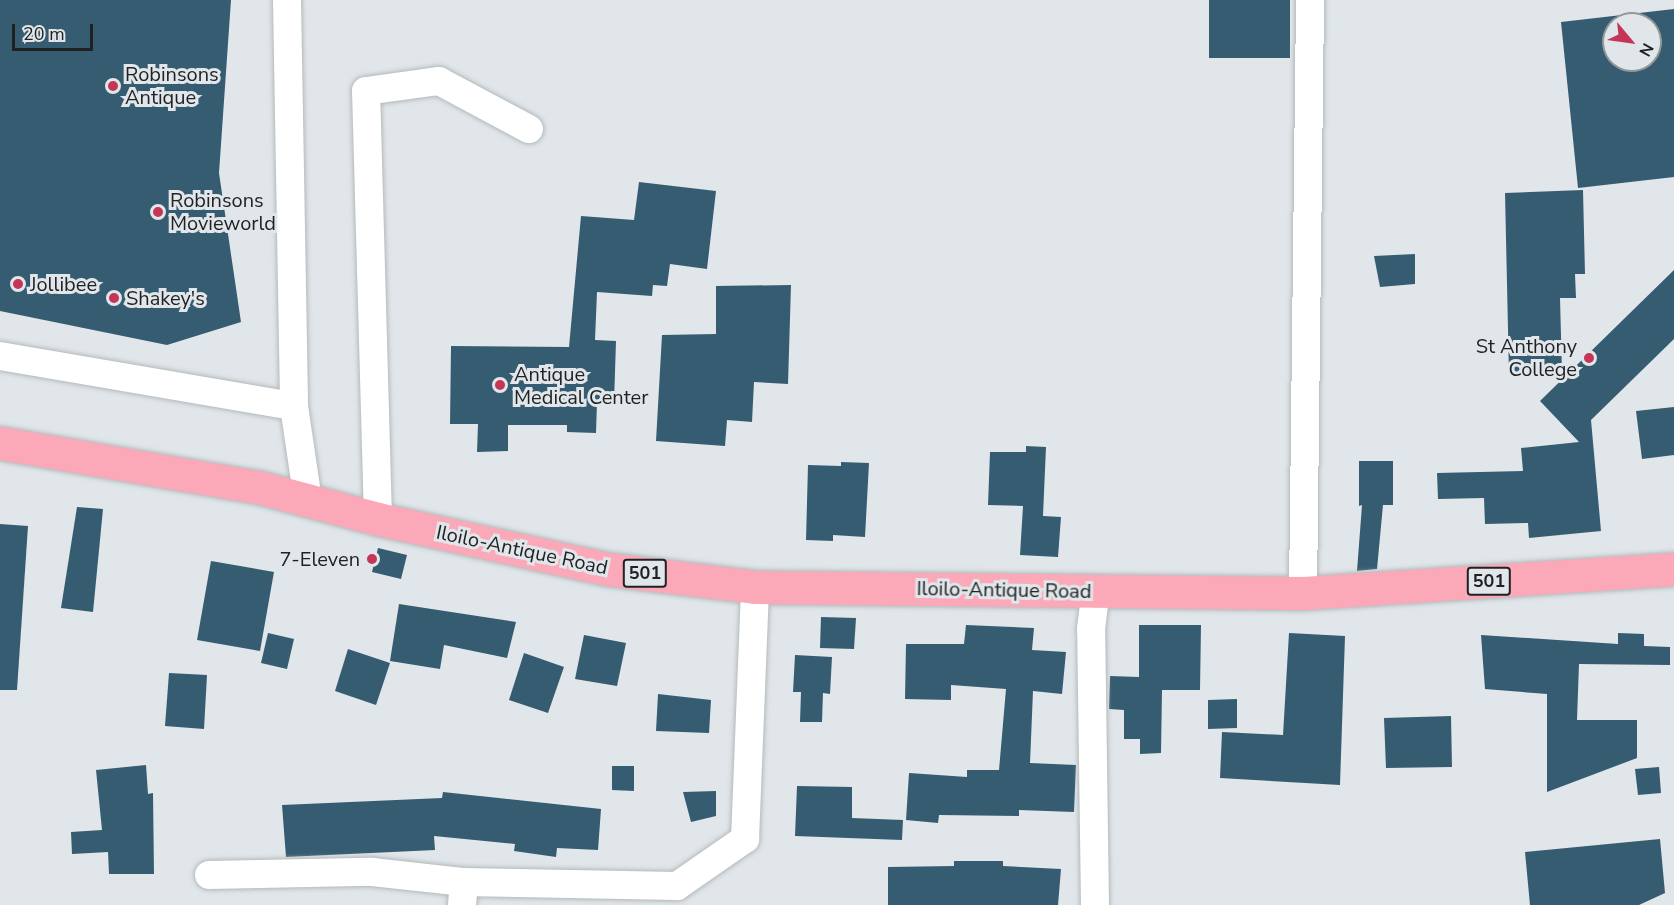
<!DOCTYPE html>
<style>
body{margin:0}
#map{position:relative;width:1674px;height:905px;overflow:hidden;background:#e0e6e9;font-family:"Nunito Sans",sans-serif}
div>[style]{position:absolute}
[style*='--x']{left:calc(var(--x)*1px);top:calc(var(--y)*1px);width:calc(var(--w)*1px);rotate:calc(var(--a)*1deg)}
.building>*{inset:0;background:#365c72}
.roads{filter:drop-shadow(0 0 2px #b4b9bc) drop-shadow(0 0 2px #b4b9bc)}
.minor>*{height:28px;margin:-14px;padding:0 14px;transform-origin:14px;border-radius:14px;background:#fff}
.major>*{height:33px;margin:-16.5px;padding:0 16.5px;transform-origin:16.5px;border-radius:16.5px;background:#fba9b8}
.dots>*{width:16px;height:16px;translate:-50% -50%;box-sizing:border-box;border:3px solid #e0e6e9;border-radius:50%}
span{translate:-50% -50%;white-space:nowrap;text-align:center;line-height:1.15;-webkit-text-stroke:6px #e0e6e9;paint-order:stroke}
.shield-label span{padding:2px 4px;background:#e0e6e9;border:2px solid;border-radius:4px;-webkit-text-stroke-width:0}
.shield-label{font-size:18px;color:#1f2123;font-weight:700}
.poi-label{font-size:20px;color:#1f2123}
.left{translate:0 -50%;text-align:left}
.right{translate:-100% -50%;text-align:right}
.street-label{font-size:20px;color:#1f2123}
.north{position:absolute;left:1602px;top:12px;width:60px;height:60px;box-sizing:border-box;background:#e0e6e9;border:2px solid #93979a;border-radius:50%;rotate:119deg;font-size:16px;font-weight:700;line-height:24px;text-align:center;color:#1f2123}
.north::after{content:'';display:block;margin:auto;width:21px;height:27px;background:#c43557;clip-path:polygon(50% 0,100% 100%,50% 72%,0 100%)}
.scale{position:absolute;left:12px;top:24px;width:81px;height:27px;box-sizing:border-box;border:3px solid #1f2123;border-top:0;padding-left:8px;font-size:18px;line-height:21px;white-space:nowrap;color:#1f2123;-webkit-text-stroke:4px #e0e6e9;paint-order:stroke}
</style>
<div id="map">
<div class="building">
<i style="clip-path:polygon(0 0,231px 0,219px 173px,241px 322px,167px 345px,0 311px)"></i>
<i style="clip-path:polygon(1209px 0,1290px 0,1290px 58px,1209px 58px)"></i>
<i style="clip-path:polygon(evenodd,1674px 9px,1674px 177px,1578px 188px,1561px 22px,1674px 9px,1614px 24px,1650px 24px,1650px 60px,1614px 60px,1614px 24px)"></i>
<i style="clip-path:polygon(639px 182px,716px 191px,707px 269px,670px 264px,667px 286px,653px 285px,652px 296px,597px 292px,595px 340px,616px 341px,614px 403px,597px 402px,596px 433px,567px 432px,567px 425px,508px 425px,508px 451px,477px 452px,478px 424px,450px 424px,451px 346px,569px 347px,581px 216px,634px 220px)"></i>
<i style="clip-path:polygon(1583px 190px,1585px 274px,1575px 274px,1576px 298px,1560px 298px,1562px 373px,1509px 375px,1505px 193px)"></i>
<i style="clip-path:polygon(1415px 254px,1415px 284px,1380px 287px,1374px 256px)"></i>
<i style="clip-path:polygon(1674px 270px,1674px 339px,1591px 420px,1601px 531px,1529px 538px,1528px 523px,1485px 524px,1484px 498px,1438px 499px,1437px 473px,1523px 471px,1521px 448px,1579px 442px,1540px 401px)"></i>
<i style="clip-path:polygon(791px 285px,788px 384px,754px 382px,752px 422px,727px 420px,725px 446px,656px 441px,662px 335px,716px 334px,716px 286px)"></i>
<i style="clip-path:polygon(1674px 407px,1674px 455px,1642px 459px,1636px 411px)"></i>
<i style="clip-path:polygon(1026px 446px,1046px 447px,1043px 516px,1061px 517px,1058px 557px,1020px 555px,1023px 506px,988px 505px,990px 452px,1026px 452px)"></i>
<i style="clip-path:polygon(1359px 461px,1393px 461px,1393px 505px,1383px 505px,1377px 569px,1357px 571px,1362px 505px,1359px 506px)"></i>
<i style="clip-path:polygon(841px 462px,869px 463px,865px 537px,833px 535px,833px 541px,806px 540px,808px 465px,841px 466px)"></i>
<i style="clip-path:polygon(77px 507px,103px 509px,93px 612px,61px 608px)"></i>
<i style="clip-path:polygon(0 524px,28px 526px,17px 690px,0 690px)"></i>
<i style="clip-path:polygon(378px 548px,407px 555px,401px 579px,372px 572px)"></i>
<i style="clip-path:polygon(211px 561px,274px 572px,260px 651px,197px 640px)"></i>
<i style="clip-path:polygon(399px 604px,516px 622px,507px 658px,444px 645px,440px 669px,390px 661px)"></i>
<i style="clip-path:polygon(821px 617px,856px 618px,854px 649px,820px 648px)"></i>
<i style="clip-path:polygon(966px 625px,1034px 628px,1032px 650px,1066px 652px,1062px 694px,1033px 691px,1030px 763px,1076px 765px,1074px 812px,1019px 810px,1019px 816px,939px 815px,938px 823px,906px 820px,909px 773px,967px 777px,967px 770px,999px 770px,1006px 689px,951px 685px,951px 700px,905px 699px,906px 644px,964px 644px)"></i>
<i style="clip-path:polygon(1139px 625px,1201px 625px,1200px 690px,1162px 690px,1161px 753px,1140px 754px,1140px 739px,1124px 739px,1124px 710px,1109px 709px,1110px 676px,1139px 677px)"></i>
<i style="clip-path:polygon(268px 633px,294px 639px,287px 669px,261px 663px)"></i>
<i style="clip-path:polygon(1289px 633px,1345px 636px,1340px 785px,1220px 778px,1222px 732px,1283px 735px)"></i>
<i style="clip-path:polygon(1618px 633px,1644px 634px,1644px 646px,1670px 647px,1670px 665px,1579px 664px,1577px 720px,1637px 720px,1637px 758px,1547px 792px,1547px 694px,1485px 689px,1481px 635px,1618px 644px)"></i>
<i style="clip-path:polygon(584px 635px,626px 643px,617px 686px,575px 679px)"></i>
<i style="clip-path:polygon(348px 649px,390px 663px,376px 705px,335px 691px)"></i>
<i style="clip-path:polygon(524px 653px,564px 667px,548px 713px,509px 700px)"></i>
<i style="clip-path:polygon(795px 655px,832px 657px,830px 694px,823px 693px,822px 722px,800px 722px,801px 692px,793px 692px)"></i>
<i style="clip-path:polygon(169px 673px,207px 675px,204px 729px,165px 726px)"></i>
<i style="clip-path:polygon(658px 694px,711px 700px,709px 733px,656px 731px)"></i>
<i style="clip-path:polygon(1237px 699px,1237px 728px,1208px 729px,1208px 700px)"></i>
<i style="clip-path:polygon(1451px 716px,1452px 767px,1386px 768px,1384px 718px)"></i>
<i style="clip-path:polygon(146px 765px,148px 794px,153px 793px,154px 874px,109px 874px,108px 852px,72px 854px,71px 832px,102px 830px,96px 770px)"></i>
<i style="clip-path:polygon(612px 766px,634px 766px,634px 791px,612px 790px)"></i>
<i style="clip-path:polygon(1659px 767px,1661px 793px,1638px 795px,1635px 769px)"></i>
<i style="clip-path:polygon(797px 786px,852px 787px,852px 818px,903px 820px,902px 840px,795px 836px)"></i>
<i style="clip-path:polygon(716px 791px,716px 816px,691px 822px,683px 792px)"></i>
<i style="clip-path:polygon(443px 792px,601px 809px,598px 850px,557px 848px,556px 857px,514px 851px,515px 844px,434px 836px,435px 850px,286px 857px,282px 805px,442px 798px)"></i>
<i style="clip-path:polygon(1660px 839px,1665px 893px,1639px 905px,1530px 905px,1525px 852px)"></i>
<i style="clip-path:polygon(954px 861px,1003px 861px,1003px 866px,1061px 869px,1058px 905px,888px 905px,888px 867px,954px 866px)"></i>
</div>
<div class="roads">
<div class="minor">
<i style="--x:287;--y:0;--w:406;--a:89"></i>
<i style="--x:294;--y:406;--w:96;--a:81.6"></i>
<i style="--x:0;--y:356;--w:298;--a:9.7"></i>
<i style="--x:378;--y:519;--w:428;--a:-91.6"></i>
<i style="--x:366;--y:91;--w:74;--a:-7.8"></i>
<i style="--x:439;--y:81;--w:102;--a:28.1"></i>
<i style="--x:1303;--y:593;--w:593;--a:-89.32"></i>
<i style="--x:209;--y:875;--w:163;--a:-1.1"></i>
<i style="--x:372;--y:872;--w:93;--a:6.2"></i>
<i style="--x:462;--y:905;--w:23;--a:-85"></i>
<i style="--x:464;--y:882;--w:213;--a:1.1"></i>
<i style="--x:677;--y:886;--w:83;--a:-34.7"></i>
<i style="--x:745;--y:839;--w:252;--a:-87.7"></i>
<i style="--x:1095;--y:905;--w:276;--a:-90.8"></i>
<i style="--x:1091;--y:629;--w:38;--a:-83"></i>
</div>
<div class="major">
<i style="--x:0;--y:443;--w:262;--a:9.7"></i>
<i style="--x:258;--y:487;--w:124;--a:14.9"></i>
<i style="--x:378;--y:519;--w:234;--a:12.3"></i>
<i style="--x:607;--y:569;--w:149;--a:6.9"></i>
<i style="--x:755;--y:587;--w:548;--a:0.63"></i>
<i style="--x:1303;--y:593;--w:372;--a:-3.7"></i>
</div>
</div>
<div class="dots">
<i style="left:113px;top:86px;background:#c43557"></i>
<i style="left:158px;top:212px;background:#c43557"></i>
<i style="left:18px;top:284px;background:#c43557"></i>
<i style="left:114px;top:298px;background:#c43557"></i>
<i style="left:1589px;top:358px;background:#c43557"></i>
<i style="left:500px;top:385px;background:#c43557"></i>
<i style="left:372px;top:559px;background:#c43557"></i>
</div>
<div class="shield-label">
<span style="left:645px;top:573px">501</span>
<span style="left:1489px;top:581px">501</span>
</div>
<div class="poi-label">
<span class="left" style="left:125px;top:86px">Robinsons<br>Antique</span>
<span class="left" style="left:170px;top:212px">Robinsons<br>Movieworld</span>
<span class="left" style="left:30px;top:284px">Jollibee</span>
<span class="left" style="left:126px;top:298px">Shakey's</span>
<span class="right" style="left:1577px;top:358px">St Anthony<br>College</span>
<span class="left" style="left:514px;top:386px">Antique<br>Medical Center</span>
<span class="right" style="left:360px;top:559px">7-Eleven</span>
</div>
<div class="street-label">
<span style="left:522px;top:550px;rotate:12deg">Iloilo-Antique Road</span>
<span style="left:1004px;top:590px;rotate:1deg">Iloilo-Antique Road</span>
</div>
<div class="north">N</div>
<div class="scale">20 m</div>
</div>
